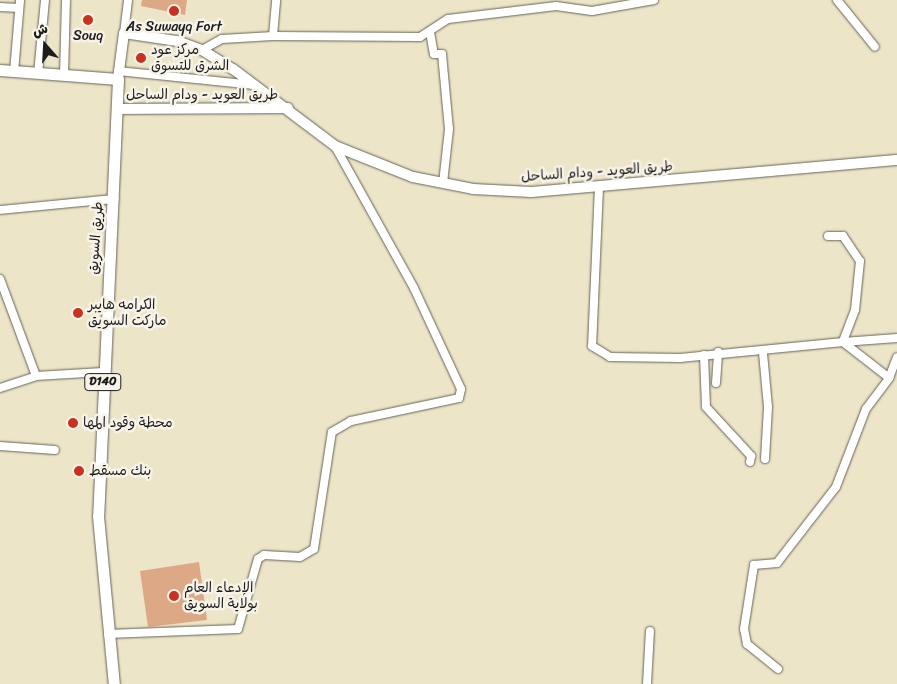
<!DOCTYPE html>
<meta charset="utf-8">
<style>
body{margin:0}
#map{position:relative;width:897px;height:684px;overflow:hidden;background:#ede5c8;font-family:Sriracha,"Playpen Sans Arabic",sans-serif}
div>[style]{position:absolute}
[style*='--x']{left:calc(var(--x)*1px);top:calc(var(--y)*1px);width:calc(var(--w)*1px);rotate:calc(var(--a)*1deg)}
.building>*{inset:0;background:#dda886}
.roads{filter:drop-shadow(0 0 1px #656258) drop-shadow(0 0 1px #656258)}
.street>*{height:8px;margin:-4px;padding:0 4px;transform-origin:4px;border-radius:4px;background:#fff}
.secondary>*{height:10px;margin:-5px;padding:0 5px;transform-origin:5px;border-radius:5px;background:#fff}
.primary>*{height:11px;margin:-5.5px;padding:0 5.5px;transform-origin:5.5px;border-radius:5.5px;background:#fff}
.dots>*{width:14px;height:14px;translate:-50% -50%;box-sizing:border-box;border:2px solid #f7f3e8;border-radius:50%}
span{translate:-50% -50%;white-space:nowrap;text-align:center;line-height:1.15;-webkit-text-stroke:5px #f7f3e8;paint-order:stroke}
.shield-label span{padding:1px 4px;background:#f7f3e8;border:1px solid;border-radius:4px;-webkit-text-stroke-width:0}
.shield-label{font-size:12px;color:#1c1c1c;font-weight:700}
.poi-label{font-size:14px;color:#1c1c1c}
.left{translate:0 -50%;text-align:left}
.street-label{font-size:14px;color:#1c1c1c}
.north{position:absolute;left:20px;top:20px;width:50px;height:50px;-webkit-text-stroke:4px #f7f3e8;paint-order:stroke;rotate:341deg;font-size:14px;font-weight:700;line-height:20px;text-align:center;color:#1c1c1c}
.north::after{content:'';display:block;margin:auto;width:18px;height:22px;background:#1c1c1c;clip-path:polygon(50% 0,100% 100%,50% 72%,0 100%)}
</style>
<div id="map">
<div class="building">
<i style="clip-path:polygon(142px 0,187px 0,185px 15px,141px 6px)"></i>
<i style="clip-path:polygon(199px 562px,207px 620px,148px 627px,140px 571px)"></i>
</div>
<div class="roads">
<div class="street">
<i style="--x:837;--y:0;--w:60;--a:51"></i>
<i style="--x:0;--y:7;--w:19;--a:3"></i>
<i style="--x:430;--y:32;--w:22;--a:80"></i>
<i style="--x:434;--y:54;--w:8;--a:0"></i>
<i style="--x:442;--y:54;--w:75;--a:84.7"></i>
<i style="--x:449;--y:129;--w:54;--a:96.3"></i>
<i style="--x:124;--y:33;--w:33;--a:-83"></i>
<i style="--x:273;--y:36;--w:147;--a:0.4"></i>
<i style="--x:420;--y:37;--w:33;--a:-33"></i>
<i style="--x:448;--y:19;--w:109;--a:-6.9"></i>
<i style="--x:556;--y:6;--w:36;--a:8"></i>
<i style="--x:592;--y:11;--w:63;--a:-10.1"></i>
<i style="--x:202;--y:50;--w:23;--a:-29"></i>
<i style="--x:222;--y:39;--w:51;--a:-3.4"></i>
<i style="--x:273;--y:36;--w:36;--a:-85"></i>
<i style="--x:118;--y:71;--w:137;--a:5.9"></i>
<i style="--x:14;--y:72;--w:72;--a:-85.2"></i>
<i style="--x:38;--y:74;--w:74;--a:-84.6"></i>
<i style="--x:64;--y:76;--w:76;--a:-88.5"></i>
<i style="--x:599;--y:187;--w:159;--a:92.5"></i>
<i style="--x:592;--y:346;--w:21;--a:31"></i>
<i style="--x:610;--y:357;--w:70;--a:0.8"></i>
<i style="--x:680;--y:358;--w:164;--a:-5.6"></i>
<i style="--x:843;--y:342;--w:58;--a:38"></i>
<i style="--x:0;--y:210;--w:115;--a:-5.5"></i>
<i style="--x:828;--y:236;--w:15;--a:0"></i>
<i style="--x:843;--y:236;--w:30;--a:56"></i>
<i style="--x:860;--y:261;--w:49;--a:95.8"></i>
<i style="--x:855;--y:310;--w:34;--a:111"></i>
<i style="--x:843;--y:342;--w:54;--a:-4.2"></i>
<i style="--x:0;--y:279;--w:103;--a:69.6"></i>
<i style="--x:36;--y:376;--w:67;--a:-3.4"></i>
<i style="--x:763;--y:353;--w:54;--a:84.7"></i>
<i style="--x:768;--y:407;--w:52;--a:93.3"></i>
<i style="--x:704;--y:355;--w:52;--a:87.8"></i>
<i style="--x:706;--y:407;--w:67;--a:47.4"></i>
<i style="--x:751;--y:456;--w:6;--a:99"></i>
<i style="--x:716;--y:383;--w:31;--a:-86"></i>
<i style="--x:0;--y:388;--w:38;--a:-18"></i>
<i style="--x:0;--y:446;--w:55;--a:4.2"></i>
<i style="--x:108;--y:634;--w:130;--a:-2.2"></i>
<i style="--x:238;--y:629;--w:73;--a:-74.1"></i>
<i style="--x:258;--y:559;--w:7;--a:-34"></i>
<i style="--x:264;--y:555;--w:36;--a:3"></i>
<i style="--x:300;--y:557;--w:16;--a:-30"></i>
<i style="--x:314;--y:549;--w:118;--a:-81.3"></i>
<i style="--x:332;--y:432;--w:22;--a:-30"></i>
<i style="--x:351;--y:421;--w:110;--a:-12"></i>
<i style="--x:459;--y:398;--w:9;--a:-77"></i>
<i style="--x:461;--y:389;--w:111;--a:-115"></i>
<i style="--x:414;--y:288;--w:162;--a:-119.1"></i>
<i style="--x:778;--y:669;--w:40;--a:-141"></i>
<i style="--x:747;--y:644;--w:15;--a:-101"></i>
<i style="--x:744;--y:629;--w:65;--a:-81.1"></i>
<i style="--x:754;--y:565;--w:23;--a:-5"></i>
<i style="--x:777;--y:563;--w:96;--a:-52.2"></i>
<i style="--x:836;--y:487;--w:84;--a:-69"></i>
<i style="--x:866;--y:409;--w:39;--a:-53"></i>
<i style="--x:889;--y:378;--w:22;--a:-69"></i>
<i style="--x:647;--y:684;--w:53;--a:-86.8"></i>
</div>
<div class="secondary">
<i style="--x:118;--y:79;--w:46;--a:-82.6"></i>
<i style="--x:124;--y:33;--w:54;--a:8.6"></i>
<i style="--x:177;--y:41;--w:27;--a:20"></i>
<i style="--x:202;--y:50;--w:36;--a:32"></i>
<i style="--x:233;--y:69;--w:128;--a:37"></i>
<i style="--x:335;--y:146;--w:84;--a:21.7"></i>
<i style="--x:413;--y:177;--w:61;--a:11.3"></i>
<i style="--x:473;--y:189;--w:58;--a:3"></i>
<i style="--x:531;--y:192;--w:367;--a:-5"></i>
<i style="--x:117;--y:109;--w:171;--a:-0.3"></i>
</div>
<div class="primary">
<i style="--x:0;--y:70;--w:118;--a:4.4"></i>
<i style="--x:118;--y:79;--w:437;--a:92.6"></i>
<i style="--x:98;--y:516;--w:169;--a:84.6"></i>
</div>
</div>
<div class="dots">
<i style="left:174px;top:11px;background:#c8321e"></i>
<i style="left:88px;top:20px;background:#c8321e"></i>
<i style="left:141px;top:58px;background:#c8321e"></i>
<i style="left:78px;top:313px;background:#c8321e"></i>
<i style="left:73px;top:423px;background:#c8321e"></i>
<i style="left:79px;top:471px;background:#c8321e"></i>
<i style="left:174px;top:596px;background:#c8321e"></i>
</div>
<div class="shield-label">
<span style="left:103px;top:382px">D140</span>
</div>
<div class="poi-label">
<span style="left:174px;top:27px">As Suwayq Fort</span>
<span style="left:88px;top:36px">Souq</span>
<span class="left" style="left:151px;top:58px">مركز عود<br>الشرق للتسوق</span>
<span class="left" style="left:88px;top:313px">الكرامه هايبر<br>ماركت السويق</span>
<span class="left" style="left:83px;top:423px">محطة وقود المها</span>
<span class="left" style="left:89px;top:471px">بنك مسقط</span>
<span class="left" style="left:184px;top:596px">الإدعاء العام<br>بولاية السويق</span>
</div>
<div class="street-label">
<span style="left:202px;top:95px">طريق العويد - ودام الساحل</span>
<span style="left:597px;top:172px;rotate:-4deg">طريق العويد - ودام الساحل</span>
<span style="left:96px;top:238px;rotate:-86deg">طريق السويق</span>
</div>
<div class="north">ش</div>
</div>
